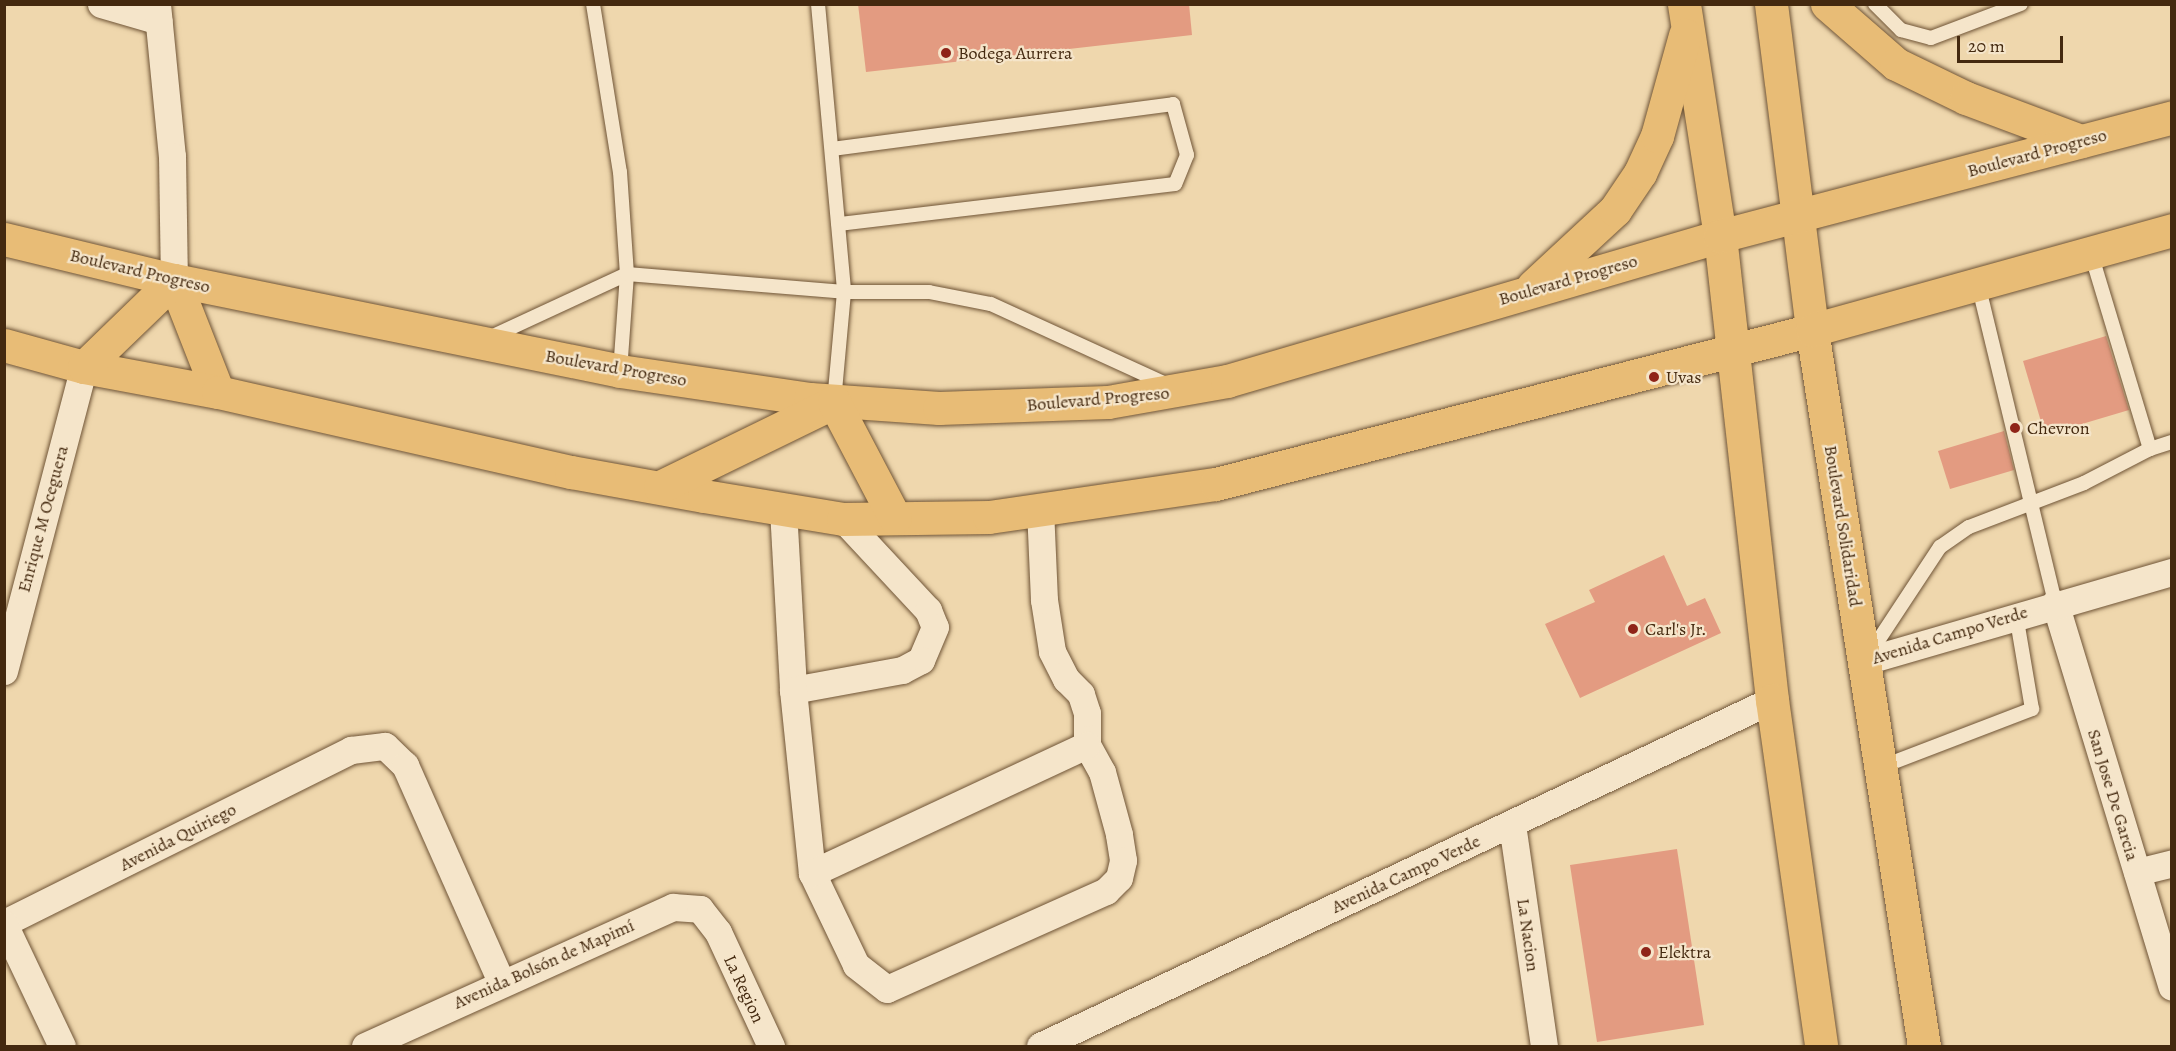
<!DOCTYPE html>
<meta charset="utf-8">
<style>
body{margin:0}
#map{position:relative;width:2176px;height:1051px;overflow:hidden;background:#efd7ad;font-family:Alegreya,serif}
div>[style]{position:absolute}
[style*='--x']{left:calc(var(--x)*1px);top:calc(var(--y)*1px);width:calc(var(--w)*1px);rotate:calc(var(--a)*1deg)}
.building>*{inset:0;background:#e39b81}
.roads{filter:drop-shadow(0 0 2px #6f5436) drop-shadow(0 0 2px #6f5436)}
.lane>*{height:14px;margin:-7px;padding:0 7px;transform-origin:7px;border-radius:7px;background:#f5e5ca}
.street>*{height:27px;margin:-13.5px;padding:0 13.5px;transform-origin:13.5px;border-radius:13.5px;background:#f5e5ca}
.primary>*{height:33px;margin:-16.5px;padding:0 16.5px;transform-origin:16.5px;border-radius:16.5px;background:#e8bc76}
.dots>*{width:16px;height:16px;translate:-50% -50%;box-sizing:border-box;border:3px solid #f5e5ca;border-radius:50%}
span{translate:-50% -50%;white-space:nowrap;text-align:center;line-height:1.15;-webkit-text-stroke:4.5px #f5e5ca;paint-order:stroke}
.poi-label{font-size:18px;color:#44290f}
.left{translate:0 -50%;text-align:left}
.street-label{font-size:18px;color:#44290f}
.frame{position:absolute;inset:0;border:6px solid #44290f;pointer-events:none}
.scale{position:absolute;left:1957px;top:36px;width:106px;height:27px;box-sizing:border-box;border:3px solid #44290f;border-top:0;padding-left:8px;font-size:18px;line-height:21px;white-space:nowrap;color:#44290f;-webkit-text-stroke:4px #f5e5ca;paint-order:stroke}
</style>
<div id="map">
<div class="building">
<i style="clip-path:polygon(858px 4px,1189px 4px,1192px 35px,866px 72px)"></i>
<i style="clip-path:polygon(2106px 336px,2129px 410px,2045px 435px,2023px 361px)"></i>
<i style="clip-path:polygon(2004px 431px,2014px 470px,1950px 489px,1938px 451px)"></i>
<i style="clip-path:polygon(1664px 555px,1687px 606px,1705px 598px,1721px 633px,1580px 698px,1545px 624px,1595px 602px,1589px 590px)"></i>
<i style="clip-path:polygon(1677px 849px,1704px 1025px,1597px 1042px,1570px 865px)"></i>
</div>
<div class="roads">
<div class="lane">
<i style="--x:593;--y:4;--w:170;--a:80.9"></i>
<i style="--x:620;--y:172;--w:102;--a:86.1"></i>
<i style="--x:627;--y:274;--w:97;--a:94.1"></i>
<i style="--x:818;--y:4;--w:289;--a:84.8"></i>
<i style="--x:844;--y:292;--w:110;--a:95.2"></i>
<i style="--x:1875;--y:4;--w:37;--a:45"></i>
<i style="--x:1901;--y:30;--w:31;--a:15"></i>
<i style="--x:1931;--y:38;--w:96;--a:-20.7"></i>
<i style="--x:832;--y:149;--w:344;--a:-7.5"></i>
<i style="--x:1173;--y:104;--w:53;--a:74.6"></i>
<i style="--x:1187;--y:155;--w:31;--a:112"></i>
<i style="--x:1175;--y:184;--w:339;--a:173.2"></i>
<i style="--x:1978;--y:284;--w:328;--a:76.4"></i>
<i style="--x:489;--y:338;--w:152;--a:-24.9"></i>
<i style="--x:627;--y:274;--w:218;--a:4.7"></i>
<i style="--x:844;--y:292;--w:85;--a:0"></i>
<i style="--x:929;--y:292;--w:63;--a:11"></i>
<i style="--x:991;--y:304;--w:195;--a:24.6"></i>
<i style="--x:2150;--y:449;--w:23;--a:-18"></i>
<i style="--x:1868;--y:656;--w:131;--a:-56.6"></i>
<i style="--x:1940;--y:547;--w:35;--a:-35"></i>
<i style="--x:1969;--y:527;--w:123;--a:-20.9"></i>
<i style="--x:2084;--y:483;--w:74;--a:-27.3"></i>
<i style="--x:2150;--y:449;--w:205;--a:-106.8"></i>
<i style="--x:1881;--y:767;--w:162;--a:-21"></i>
<i style="--x:2032;--y:709;--w:96;--a:-99.6"></i>
</div>
<div class="street">
<i style="--x:101;--y:4;--w:60;--a:16.3"></i>
<i style="--x:157;--y:4;--w:153;--a:84.4"></i>
<i style="--x:172;--y:156;--w:124;--a:89.1"></i>
<i style="--x:783;--y:509;--w:181;--a:86.8"></i>
<i style="--x:843;--y:519;--w:125;--a:47"></i>
<i style="--x:928;--y:610;--w:18;--a:68"></i>
<i style="--x:935;--y:627;--w:36;--a:113"></i>
<i style="--x:921;--y:660;--w:21;--a:152"></i>
<i style="--x:902;--y:670;--w:111;--a:169.6"></i>
<i style="--x:793;--y:690;--w:184;--a:84.1"></i>
<i style="--x:812;--y:873;--w:102;--a:64.4"></i>
<i style="--x:856;--y:965;--w:39;--a:38"></i>
<i style="--x:887;--y:989;--w:240;--a:-24.1"></i>
<i style="--x:1106;--y:891;--w:18;--a:-45"></i>
<i style="--x:1119;--y:878;--w:18;--a:-77"></i>
<i style="--x:1123;--y:860;--w:26;--a:-99"></i>
<i style="--x:1119;--y:834;--w:64;--a:-105.3"></i>
<i style="--x:1102;--y:772;--w:31;--a:-119"></i>
<i style="--x:1087;--y:745;--w:32;--a:-90"></i>
<i style="--x:1087;--y:713;--w:20;--a:-108"></i>
<i style="--x:1081;--y:694;--w:21;--a:-135"></i>
<i style="--x:1066;--y:679;--w:31;--a:-117"></i>
<i style="--x:1052;--y:651;--w:52;--a:-98.9"></i>
<i style="--x:1044;--y:600;--w:90;--a:-92.5"></i>
<i style="--x:2055;--y:603;--w:401;--a:73.1"></i>
<i style="--x:1865;--y:661;--w:320;--a:-16.2"></i>
<i style="--x:4;--y:671;--w:314;--a:-75.3"></i>
<i style="--x:1512;--y:824;--w:224;--a:81.8"></i>
<i style="--x:2137;--y:872;--w:36;--a:-14"></i>
<i style="--x:812;--y:873;--w:303;--a:-25"></i>
<i style="--x:4;--y:923;--w:388;--a:-26.5"></i>
<i style="--x:351;--y:750;--w:34;--a:-7"></i>
<i style="--x:385;--y:746;--w:28;--a:44"></i>
<i style="--x:405;--y:765;--w:237;--a:66.1"></i>
<i style="--x:4;--y:924;--w:135;--a:64.6"></i>
<i style="--x:365;--y:1046;--w:338;--a:-24.3"></i>
<i style="--x:673;--y:907;--w:27;--a:4"></i>
<i style="--x:700;--y:909;--w:29;--a:52"></i>
<i style="--x:718;--y:932;--w:126;--a:65.1"></i>
<i style="--x:1040;--y:1046;--w:810;--a:-25.3"></i>
</div>
<div class="primary">
<i style="--x:1684;--y:4;--w:235;--a:81.2"></i>
<i style="--x:1720;--y:236;--w:467;--a:83.6"></i>
<i style="--x:1772;--y:700;--w:349;--a:81.9"></i>
<i style="--x:1771;--y:4;--w:329;--a:82.8"></i>
<i style="--x:1812;--y:330;--w:725;--a:81.11"></i>
<i style="--x:1827;--y:4;--w:91;--a:41"></i>
<i style="--x:1896;--y:64;--w:78;--a:25.9"></i>
<i style="--x:1966;--y:98;--w:123;--a:20.5"></i>
<i style="--x:4;--y:239;--w:175;--a:13.6"></i>
<i style="--x:174;--y:280;--w:455;--a:11.5"></i>
<i style="--x:620;--y:371;--w:192;--a:8.4"></i>
<i style="--x:810;--y:399;--w:129;--a:4"></i>
<i style="--x:939;--y:408;--w:169;--a:-2"></i>
<i style="--x:1108;--y:402;--w:121;--a:-10"></i>
<i style="--x:1227;--y:381;--w:514;--a:-16.39"></i>
<i style="--x:1720;--y:236;--w:467;--a:-14.7"></i>
<i style="--x:174;--y:280;--w:120;--a:68.6"></i>
<i style="--x:1533;--y:286;--w:112;--a:-42.8"></i>
<i style="--x:1615;--y:210;--w:45;--a:-56"></i>
<i style="--x:1640;--y:173;--w:41;--a:-65.3"></i>
<i style="--x:1657;--y:136;--w:105;--a:-74.5"></i>
<i style="--x:4;--y:345;--w:83;--a:15.4"></i>
<i style="--x:84;--y:367;--w:136;--a:10.6"></i>
<i style="--x:218;--y:392;--w:362;--a:12.8"></i>
<i style="--x:571;--y:472;--w:135;--a:10.2"></i>
<i style="--x:704;--y:496;--w:141;--a:9.4"></i>
<i style="--x:843;--y:519;--w:146;--a:-0.8"></i>
<i style="--x:989;--y:517;--w:229;--a:-8.3"></i>
<i style="--x:1216;--y:484;--w:616;--a:-14.49"></i>
<i style="--x:1812;--y:330;--w:374;--a:-15.5"></i>
<i style="--x:84;--y:367;--w:125;--a:-44"></i>
<i style="--x:660;--y:487;--w:194;--a:-26"></i>
<i style="--x:834;--y:402;--w:131;--a:62.3"></i>
</div>
</div>
<div class="dots">
<i style="left:946px;top:53px;background:#8f2418"></i>
<i style="left:1654px;top:377px;background:#8f2418"></i>
<i style="left:2015px;top:428px;background:#8f2418"></i>
<i style="left:1633px;top:629px;background:#8f2418"></i>
<i style="left:1646px;top:952px;background:#8f2418"></i>
</div>
<div class="poi-label">
<span class="left" style="left:958px;top:53px">Bodega Aurrera</span>
<span class="left" style="left:1666px;top:377px">Uvas</span>
<span class="left" style="left:2027px;top:428px">Chevron</span>
<span class="left" style="left:1645px;top:629px">Carl's Jr.</span>
<span class="left" style="left:1658px;top:952px">Elektra</span>
</div>
<div class="street-label">
<span style="left:2037px;top:153px;rotate:-15deg">Boulevard Progreso</span>
<span style="left:140px;top:271px;rotate:13deg">Boulevard Progreso</span>
<span style="left:1568px;top:280px;rotate:-16deg">Boulevard Progreso</span>
<span style="left:616px;top:368px;rotate:10deg">Boulevard Progreso</span>
<span style="left:1098px;top:399px;rotate:-5deg">Boulevard Progreso</span>
<span style="left:43px;top:519px;rotate:-75deg">Enrique M Oceguera</span>
<span style="left:1843px;top:526px;rotate:81deg">Boulevard Solidaridad</span>
<span style="left:1950px;top:635px;rotate:-17deg">Avenida Campo Verde</span>
<span style="left:2113px;top:795px;rotate:73deg">San Jose De Garcia</span>
<span style="left:178px;top:837px;rotate:-27deg">Avenida Quiriego</span>
<span style="left:1406px;top:874px;rotate:-25deg">Avenida Campo Verde</span>
<span style="left:1528px;top:935px;rotate:82deg">La Nacion</span>
<span style="left:544px;top:964px;rotate:-24deg">Avenida Bolsón de Mapimí</span>
<span style="left:744px;top:989px;rotate:65deg">La Region</span>
</div>
<div class="frame"></div>
<div class="scale">20 m</div>
</div>
